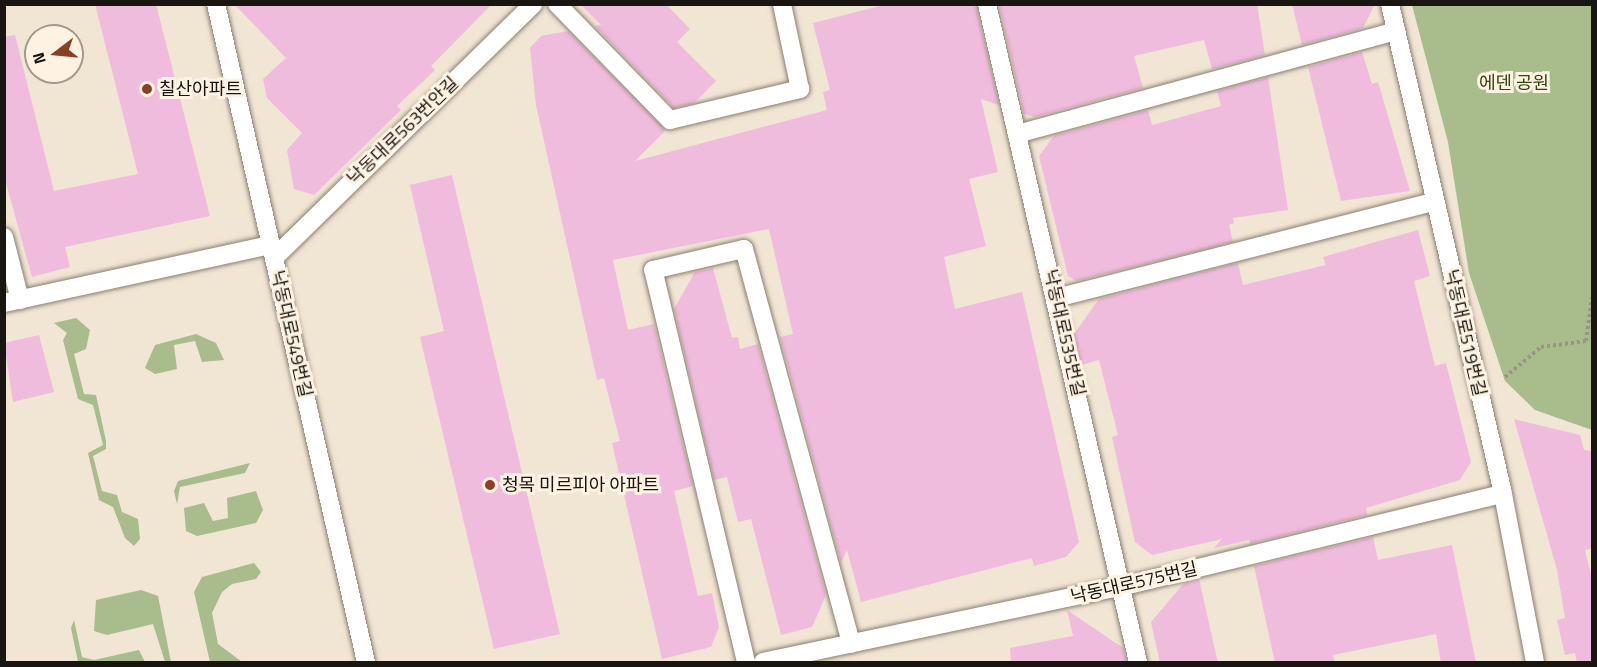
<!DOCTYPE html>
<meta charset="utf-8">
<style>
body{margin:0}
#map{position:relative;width:1597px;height:667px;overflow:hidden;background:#f1e5d4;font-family:"Titillium Web","Noto Sans KR",sans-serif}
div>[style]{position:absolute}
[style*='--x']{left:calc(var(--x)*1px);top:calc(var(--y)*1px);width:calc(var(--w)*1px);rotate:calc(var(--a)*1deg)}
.green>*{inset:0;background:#a9bc8c}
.building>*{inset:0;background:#f0bcdd}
.path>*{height:4px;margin-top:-2px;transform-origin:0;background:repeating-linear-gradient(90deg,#9c9387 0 3px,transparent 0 6px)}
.roads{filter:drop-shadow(0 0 2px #8a7f70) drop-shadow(0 0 2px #8a7f70)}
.lane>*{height:18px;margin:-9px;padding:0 9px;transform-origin:9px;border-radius:9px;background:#fff}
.dots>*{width:16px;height:16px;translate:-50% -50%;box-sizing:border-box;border:3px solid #fef2e2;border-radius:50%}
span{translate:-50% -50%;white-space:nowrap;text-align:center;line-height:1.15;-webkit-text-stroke:6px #fef2e2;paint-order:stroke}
.park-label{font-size:18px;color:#34460d}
.poi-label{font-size:18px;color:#191510}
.left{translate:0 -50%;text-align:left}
.street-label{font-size:18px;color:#191510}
.frame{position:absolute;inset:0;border:6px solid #191510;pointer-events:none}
.north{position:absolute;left:24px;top:24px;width:60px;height:60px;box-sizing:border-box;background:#fef2e2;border:2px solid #a29a8e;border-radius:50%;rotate:254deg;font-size:16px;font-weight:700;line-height:24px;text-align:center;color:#191510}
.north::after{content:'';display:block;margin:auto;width:21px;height:27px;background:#894121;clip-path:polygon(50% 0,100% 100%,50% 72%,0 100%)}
</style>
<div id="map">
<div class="green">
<i style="clip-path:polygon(1412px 5px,1592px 5px,1592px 430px,1535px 410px,1505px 381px,1469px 273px,1448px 142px)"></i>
<i style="clip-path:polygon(76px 318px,90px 330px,86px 349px,74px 354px,84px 394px,96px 395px,106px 441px,106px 449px,93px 456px,102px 491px,117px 495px,122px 512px,138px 519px,140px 539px,134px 546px,125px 538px,113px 507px,99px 500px,88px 453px,103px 445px,93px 405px,78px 399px,63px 340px,67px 333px,54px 323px)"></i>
<i style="clip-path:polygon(196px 334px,216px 343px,224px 360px,202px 362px,195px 341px,174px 345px,177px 369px,155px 374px,145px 368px,155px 345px)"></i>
<i style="clip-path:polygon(250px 463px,245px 473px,180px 487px,177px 504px,174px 491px,178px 481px)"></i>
<i style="clip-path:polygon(256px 491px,263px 510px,256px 523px,197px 536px,186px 531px,184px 508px,204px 503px,213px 521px,228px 518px,227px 498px)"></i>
<i style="clip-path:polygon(254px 563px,261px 572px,256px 579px,232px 584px,222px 592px,212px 613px,218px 644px,242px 662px,210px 662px,194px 592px,202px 577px)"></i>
<i style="clip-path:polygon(141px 590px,158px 596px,171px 662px,165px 662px,153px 624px,107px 635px,94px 631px,96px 600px)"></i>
<i style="clip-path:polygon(74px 620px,82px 657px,94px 660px,139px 650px,145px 662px,78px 662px,71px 628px)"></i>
</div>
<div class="building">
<i style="clip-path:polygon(95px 4px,156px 4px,210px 216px,65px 247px,70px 267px,32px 277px,4px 176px,4px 37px,15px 35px,54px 191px,138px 174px)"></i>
<i style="clip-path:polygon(234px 4px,492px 4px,431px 66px,435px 70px,397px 106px,401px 110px,314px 195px,294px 189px,287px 150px,302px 133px,267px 98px,263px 79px,286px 58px)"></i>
<i style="clip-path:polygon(580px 4px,666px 4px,690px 29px,677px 42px,716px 81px,694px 103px,674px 108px,595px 26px,601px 25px)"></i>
<i style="clip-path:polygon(888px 4px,976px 4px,999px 105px,981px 99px,998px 172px,969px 179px,986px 246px,944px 257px,955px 309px,1022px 292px,1079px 542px,1066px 557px,1034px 566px,1032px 558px,861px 602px,847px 550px,841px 563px,780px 337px,793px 334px,769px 229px,613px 260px,628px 330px,654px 324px,693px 486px,674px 491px,698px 596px,712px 593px,719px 627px,711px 647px,662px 659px,612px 443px,620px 441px,604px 378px,597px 380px,536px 105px,530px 48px,541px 36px,568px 31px,666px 130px,635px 161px,827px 110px,823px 92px,830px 90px,813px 23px)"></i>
<i style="clip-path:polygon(999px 4px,1257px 4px,1265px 55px,1212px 69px,1204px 40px,1134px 56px,1143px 88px,1035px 117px,1024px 114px)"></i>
<i style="clip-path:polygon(1292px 4px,1375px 4px,1363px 28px,1302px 45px)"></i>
<i style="clip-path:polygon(1362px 52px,1372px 84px,1378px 82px,1410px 191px,1341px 201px,1308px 67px)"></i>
<i style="clip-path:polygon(1268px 77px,1288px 210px,1233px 218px,1234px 223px,1229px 225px,1233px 242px,1076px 281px,1068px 276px,1039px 156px,1054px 136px,1148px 110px,1152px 125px,1221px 106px,1217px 91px)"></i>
<i style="clip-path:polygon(452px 175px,560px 634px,494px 649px,420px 337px,444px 331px,410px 185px)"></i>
<i style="clip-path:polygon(1418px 230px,1430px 276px,1414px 281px,1435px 366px,1446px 363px,1471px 462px,1460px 480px,1366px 508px,1367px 515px,1250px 544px,1249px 540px,1214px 548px,1222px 539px,1152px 555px,1135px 542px,1112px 437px,1118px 435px,1099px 360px,1081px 365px,1074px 334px,1099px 299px,1238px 263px,1243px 285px,1326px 265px,1323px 257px)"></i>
<i style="clip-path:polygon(713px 268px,732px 338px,738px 337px,740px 349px,758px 344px,826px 595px,812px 627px,781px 635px,751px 519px,738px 522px,727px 477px,714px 480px,674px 309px,695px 272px)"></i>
<i style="clip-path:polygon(39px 335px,54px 392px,13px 402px,4px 343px)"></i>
<i style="clip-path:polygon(1514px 419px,1580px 435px,1584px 450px,1593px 451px,1593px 548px,1585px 550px,1593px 583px,1593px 663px,1577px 663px,1575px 653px,1565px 655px,1557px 620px,1565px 618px,1557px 570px)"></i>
<i style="clip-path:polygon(1373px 537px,1378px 560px,1452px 545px,1476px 663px,1441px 663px,1436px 634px,1333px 655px,1335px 663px,1275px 663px,1254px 566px)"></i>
<i style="clip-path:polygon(1199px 579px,1218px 663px,1160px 663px,1151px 622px,1184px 583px)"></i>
<i style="clip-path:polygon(1067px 610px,1123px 648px,1127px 663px,1011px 663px,1010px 648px,1073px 636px)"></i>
</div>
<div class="path">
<i style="--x:1505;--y:377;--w:47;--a:-39.8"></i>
<i style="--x:1541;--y:347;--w:45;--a:-7.6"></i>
<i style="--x:1586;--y:341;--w:44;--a:-82.2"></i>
</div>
<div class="roads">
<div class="lane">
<i style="--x:216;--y:4;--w:675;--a:77.16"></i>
<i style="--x:557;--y:4;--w:162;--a:45.8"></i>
<i style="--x:670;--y:120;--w:134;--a:-13.4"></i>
<i style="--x:800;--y:89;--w:87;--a:-102"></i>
<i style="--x:987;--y:4;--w:675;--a:77.08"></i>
<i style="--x:1390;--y:4;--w:498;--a:77"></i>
<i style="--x:1502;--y:489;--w:176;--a:79.2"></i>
<i style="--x:1017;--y:134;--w:393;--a:-15.2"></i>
<i style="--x:4;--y:237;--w:65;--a:75.7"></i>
<i style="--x:274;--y:258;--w:363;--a:-44.4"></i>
<i style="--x:1056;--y:298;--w:390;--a:-14.3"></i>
<i style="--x:4;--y:303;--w:272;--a:-12.3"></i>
<i style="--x:746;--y:662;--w:403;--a:-103.3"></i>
<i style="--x:653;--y:270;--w:93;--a:-13"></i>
<i style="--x:744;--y:249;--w:409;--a:74.8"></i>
<i style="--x:763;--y:662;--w:369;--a:-11.9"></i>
<i style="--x:1124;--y:586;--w:389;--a:-13.7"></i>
</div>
</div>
<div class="dots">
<i style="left:147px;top:89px;background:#894121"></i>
<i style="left:490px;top:485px;background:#894121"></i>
</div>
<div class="park-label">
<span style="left:1514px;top:83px">에덴 공원</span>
</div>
<div class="poi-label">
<span class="left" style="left:159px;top:89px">칠산아파트</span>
<span class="left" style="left:502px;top:485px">청목 미르피아 아파트</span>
</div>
<div class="street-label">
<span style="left:403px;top:131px;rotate:-44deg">낙동대로563번안길</span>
<span style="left:1064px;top:333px;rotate:77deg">낙동대로535번길</span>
<span style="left:1465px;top:333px;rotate:77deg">낙동대로519번길</span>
<span style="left:291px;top:334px;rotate:77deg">낙동대로549번길</span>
<span style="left:1134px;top:583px;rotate:-13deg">낙동대로575번길</span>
</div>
<div class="frame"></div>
<div class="north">N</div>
</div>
